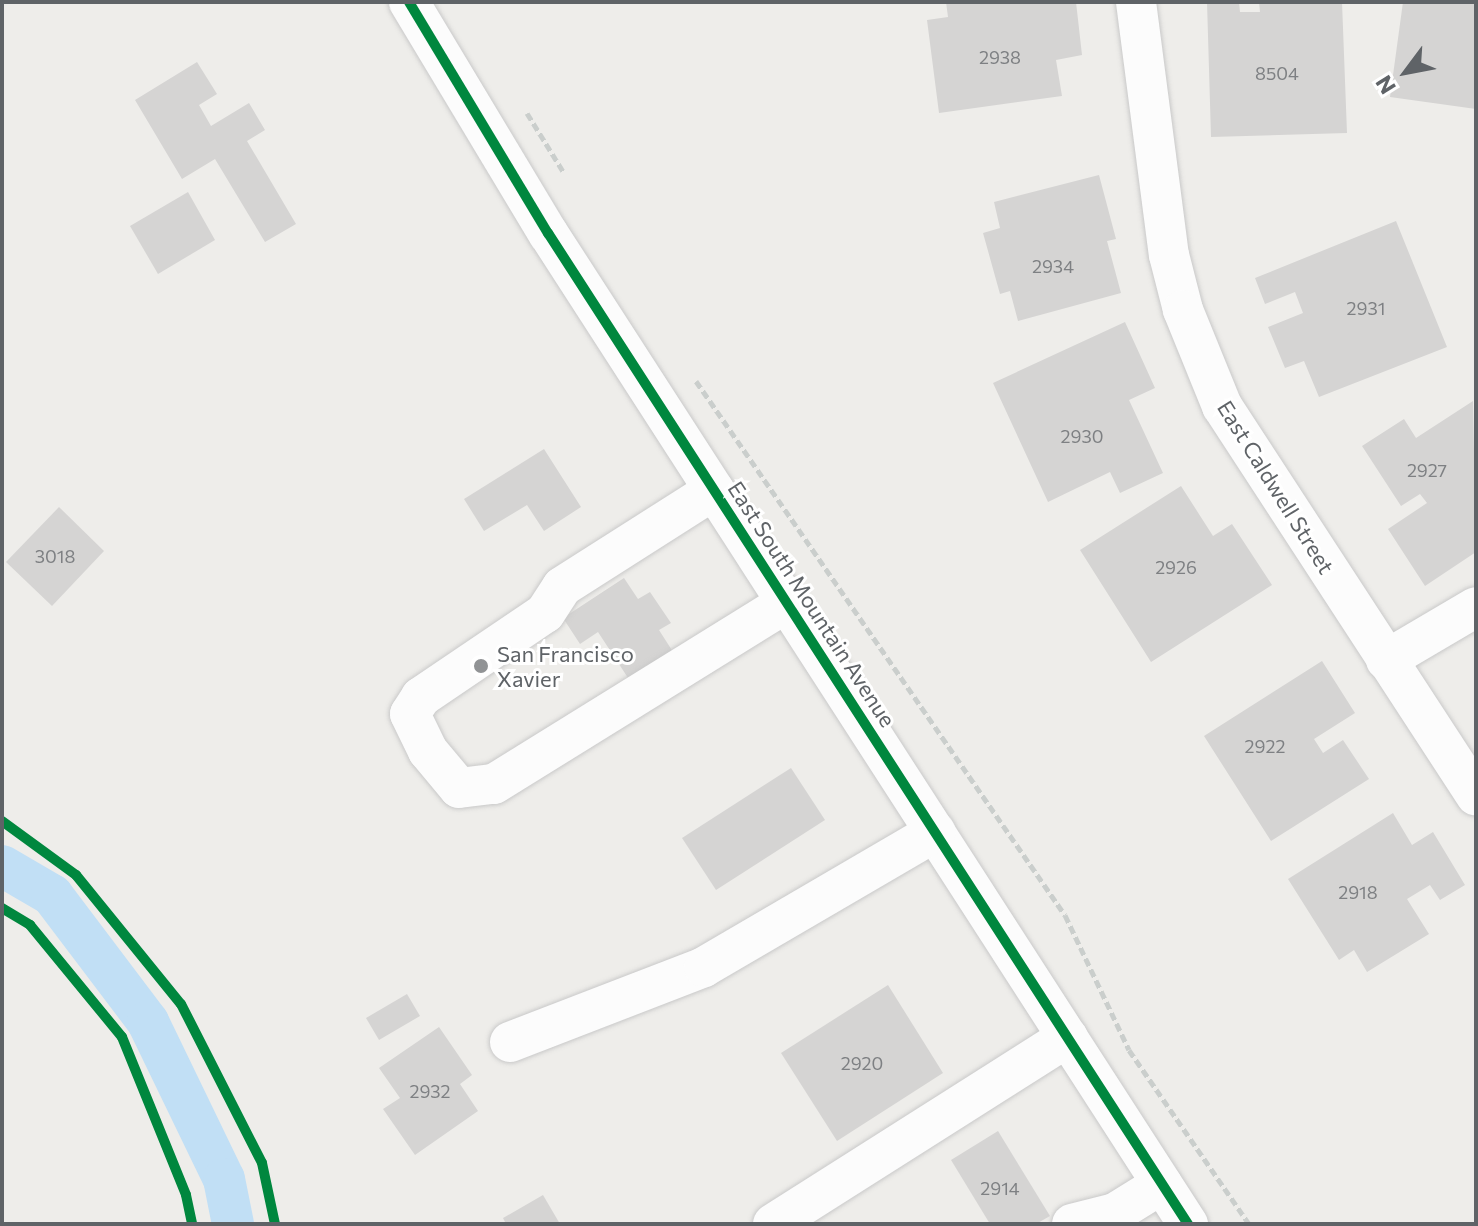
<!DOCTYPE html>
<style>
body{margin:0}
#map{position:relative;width:1478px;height:1226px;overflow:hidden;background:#eeedea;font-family:Commissioner,sans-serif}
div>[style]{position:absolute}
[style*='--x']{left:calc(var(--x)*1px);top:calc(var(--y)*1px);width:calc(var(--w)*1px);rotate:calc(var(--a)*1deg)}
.canal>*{height:42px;margin:-21px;padding:0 21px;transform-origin:21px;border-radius:21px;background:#c1dff5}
.building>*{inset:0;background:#d5d4d3}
.path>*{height:5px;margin-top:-2.5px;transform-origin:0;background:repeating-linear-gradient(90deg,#cacecc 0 8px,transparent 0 12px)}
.roads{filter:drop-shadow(0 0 2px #c9c9c9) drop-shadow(0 0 2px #c9c9c9)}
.minor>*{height:40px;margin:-20px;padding:0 20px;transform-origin:20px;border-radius:20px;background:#fcfcfc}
.cycleway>*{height:10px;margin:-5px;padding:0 5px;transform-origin:5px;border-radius:5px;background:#00873e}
.dots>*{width:22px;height:22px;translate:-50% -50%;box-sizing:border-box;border:4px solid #fff;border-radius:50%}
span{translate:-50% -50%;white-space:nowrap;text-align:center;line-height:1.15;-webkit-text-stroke:6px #fff;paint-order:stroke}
.number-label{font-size:18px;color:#7e8083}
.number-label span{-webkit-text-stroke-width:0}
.street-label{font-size:22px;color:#5f6367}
.poi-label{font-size:22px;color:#5f6367}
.left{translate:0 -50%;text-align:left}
.frame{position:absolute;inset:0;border:4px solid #5f6367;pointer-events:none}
.north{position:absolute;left:1366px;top:32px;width:80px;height:80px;-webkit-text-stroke:6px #fff;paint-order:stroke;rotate:238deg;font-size:22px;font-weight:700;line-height:32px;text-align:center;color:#5f6367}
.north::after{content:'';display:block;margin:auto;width:28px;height:36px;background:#5f6367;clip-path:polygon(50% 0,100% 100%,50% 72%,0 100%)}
</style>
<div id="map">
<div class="canal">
<i style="--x:2;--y:866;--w:58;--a:30.1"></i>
<i style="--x:52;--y:895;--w:159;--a:52.9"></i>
<i style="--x:148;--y:1022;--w:174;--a:64.2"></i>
<i style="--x:224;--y:1179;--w:46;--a:78.7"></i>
</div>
<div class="building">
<i style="clip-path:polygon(946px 2px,1076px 2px,1082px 55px,1056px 60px,1062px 96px,939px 113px,927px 20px,948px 17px)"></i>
<i style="clip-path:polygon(1207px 2px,1239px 2px,1240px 12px,1260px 12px,1259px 2px,1342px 2px,1347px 133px,1211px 137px)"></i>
<i style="clip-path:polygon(1403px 2px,1476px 2px,1476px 109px,1390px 97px)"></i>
<i style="clip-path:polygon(197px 62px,217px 94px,199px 105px,211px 126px,249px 103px,265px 130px,247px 141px,296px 224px,265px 242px,215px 159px,182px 179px,135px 100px)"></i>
<i style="clip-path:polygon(1099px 175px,1116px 239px,1107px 241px,1121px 293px,1018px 321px,1010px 291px,1000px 294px,983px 233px,1000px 228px,994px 202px)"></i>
<i style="clip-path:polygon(188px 192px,215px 240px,158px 274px,130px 226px)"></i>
<i style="clip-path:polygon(1396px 221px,1447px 347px,1319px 397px,1304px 361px,1285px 368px,1268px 327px,1303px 313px,1295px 292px,1265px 304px,1255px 278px)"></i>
<i style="clip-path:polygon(1125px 322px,1155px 388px,1129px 400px,1163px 473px,1120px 493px,1110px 472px,1048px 502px,993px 383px)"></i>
<i style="clip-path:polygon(1473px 401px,1476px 552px,1425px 586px,1388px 529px,1427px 503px,1420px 494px,1401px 506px,1362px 446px,1404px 419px,1416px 438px)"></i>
<i style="clip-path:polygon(544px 449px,581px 507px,544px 531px,527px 505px,484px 531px,464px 499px)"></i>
<i style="clip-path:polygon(1181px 486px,1213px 536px,1232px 524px,1272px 585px,1151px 662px,1080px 550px)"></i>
<i style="clip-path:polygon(59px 507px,104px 551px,52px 606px,6px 562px)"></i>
<i style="clip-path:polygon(624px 578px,638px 599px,650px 592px,671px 623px,659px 630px,675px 655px,632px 684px,598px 632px,580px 644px,563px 618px)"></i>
<i style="clip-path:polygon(1322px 661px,1355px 713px,1314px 739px,1323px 753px,1343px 740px,1369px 779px,1271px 841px,1204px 736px)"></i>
<i style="clip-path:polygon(791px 768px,825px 820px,716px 890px,682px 838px)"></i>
<i style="clip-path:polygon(1393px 813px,1412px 845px,1433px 832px,1465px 885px,1440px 900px,1430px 885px,1407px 899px,1429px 934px,1367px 972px,1354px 950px,1339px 960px,1288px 879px)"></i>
<i style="clip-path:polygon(888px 985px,943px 1073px,837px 1141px,781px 1053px)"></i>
<i style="clip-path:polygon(407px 994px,420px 1016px,379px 1040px,366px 1018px)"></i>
<i style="clip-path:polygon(439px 1027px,472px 1075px,460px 1084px,478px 1111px,415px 1155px,383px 1109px,400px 1098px,379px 1068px)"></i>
<i style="clip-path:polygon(998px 1131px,1050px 1216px,1036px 1224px,990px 1224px,951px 1160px)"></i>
<i style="clip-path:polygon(543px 1195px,560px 1224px,506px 1224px,503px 1218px)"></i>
</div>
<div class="path">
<i style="--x:527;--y:113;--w:70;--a:58.3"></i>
<i style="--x:696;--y:381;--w:649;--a:55.36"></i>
<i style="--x:1065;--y:915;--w:149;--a:64.6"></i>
<i style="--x:1129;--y:1050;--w:211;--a:55.4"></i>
</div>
<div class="roads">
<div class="minor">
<i style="--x:409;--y:2;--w:270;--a:59"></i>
<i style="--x:548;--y:233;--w:1180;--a:57.15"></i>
<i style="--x:1136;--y:2;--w:255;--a:82.6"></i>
<i style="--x:1169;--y:255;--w:57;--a:75.7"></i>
<i style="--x:1183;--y:310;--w:104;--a:67.9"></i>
<i style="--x:1222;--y:406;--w:465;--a:56.9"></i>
<i style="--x:714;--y:490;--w:180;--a:147.5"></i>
<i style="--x:562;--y:587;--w:31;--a:123"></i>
<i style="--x:545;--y:613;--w:150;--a:145.9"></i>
<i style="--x:421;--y:697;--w:20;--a:123"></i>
<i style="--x:410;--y:714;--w:41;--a:64.1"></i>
<i style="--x:428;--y:751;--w:48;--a:50"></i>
<i style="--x:459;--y:788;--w:35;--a:-7"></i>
<i style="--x:494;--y:784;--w:345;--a:-31.8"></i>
<i style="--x:1386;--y:660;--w:104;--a:-30.5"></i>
<i style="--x:510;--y:1042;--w:208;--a:-21.1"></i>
<i style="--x:704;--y:967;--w:268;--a:-30.3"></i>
<i style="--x:773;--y:1224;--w:349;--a:-32.4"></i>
<i style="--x:1072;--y:1224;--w:44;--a:-14.3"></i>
<i style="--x:1115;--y:1213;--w:55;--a:-31.7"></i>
</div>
</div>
<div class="cycleway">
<i style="--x:409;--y:2;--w:270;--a:59"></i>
<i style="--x:548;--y:233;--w:1180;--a:57.15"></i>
<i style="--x:2;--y:821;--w:92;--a:36.1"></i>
<i style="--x:76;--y:875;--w:166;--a:50.9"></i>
<i style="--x:181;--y:1004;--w:178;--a:63"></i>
<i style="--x:262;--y:1163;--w:62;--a:78"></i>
<i style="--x:2;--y:908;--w:33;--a:31"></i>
<i style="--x:30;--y:925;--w:145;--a:50.6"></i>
<i style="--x:122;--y:1037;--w:170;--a:67.9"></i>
<i style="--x:186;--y:1195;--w:30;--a:78"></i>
</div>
<div class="dots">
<i style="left:481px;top:666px;background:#919395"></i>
</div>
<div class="number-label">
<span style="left:1000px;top:57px">2938</span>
<span style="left:1277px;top:73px">8504</span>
<span style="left:1053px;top:266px">2934</span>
<span style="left:1366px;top:308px">2931</span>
<span style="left:1082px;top:436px">2930</span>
<span style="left:1427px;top:470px">2927</span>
<span style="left:55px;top:556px">3018</span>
<span style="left:1176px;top:567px">2926</span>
<span style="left:1265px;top:746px">2922</span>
<span style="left:1358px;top:892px">2918</span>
<span style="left:862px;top:1063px">2920</span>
<span style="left:430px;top:1091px">2932</span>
<span style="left:1000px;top:1188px">2914</span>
</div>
<div class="street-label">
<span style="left:1276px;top:487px;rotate:58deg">East Caldwell Street</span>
<span style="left:812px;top:604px;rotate:57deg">East South Mountain Avenue</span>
</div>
<div class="poi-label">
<span class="left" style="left:497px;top:666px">San Francisco<br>Xavier</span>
</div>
<div class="frame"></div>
<div class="north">N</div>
</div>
